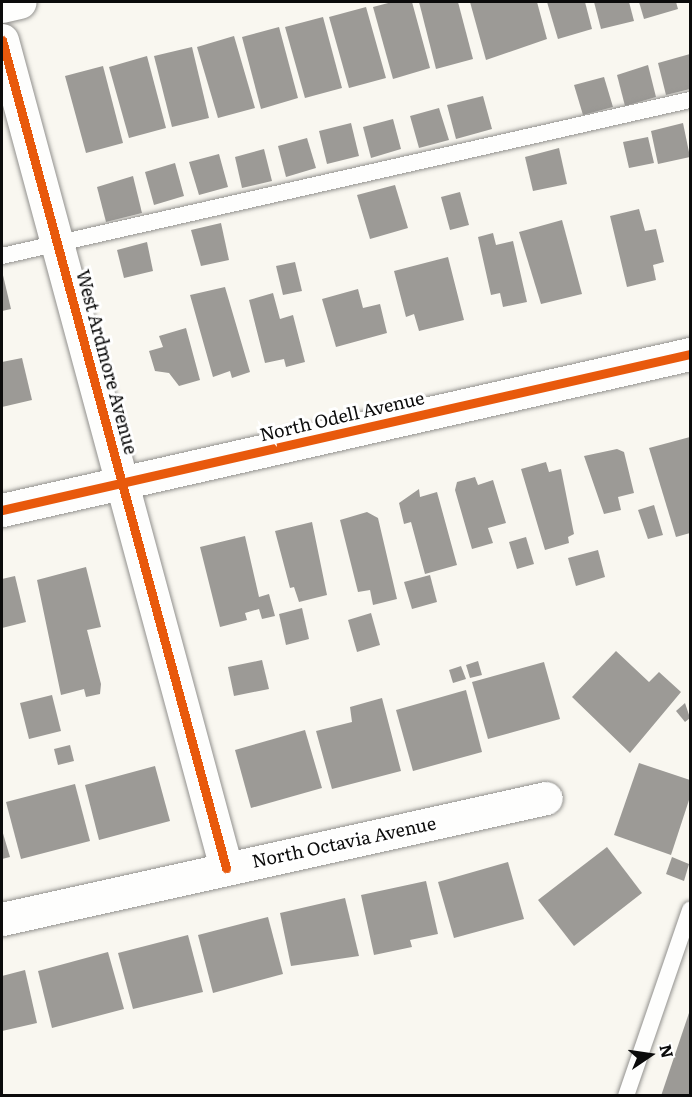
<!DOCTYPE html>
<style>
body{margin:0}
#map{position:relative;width:692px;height:1097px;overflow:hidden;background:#f9f7f0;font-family:Literata,serif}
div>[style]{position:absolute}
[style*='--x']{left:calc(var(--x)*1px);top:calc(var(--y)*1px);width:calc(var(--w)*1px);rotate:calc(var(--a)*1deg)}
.building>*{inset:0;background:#9c9a96}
.roads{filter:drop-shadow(0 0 2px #92918e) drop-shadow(0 0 2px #92918e)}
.lane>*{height:16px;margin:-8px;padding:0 8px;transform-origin:8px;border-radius:8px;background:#fefefd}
.street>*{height:33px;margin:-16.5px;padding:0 16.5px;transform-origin:16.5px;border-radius:16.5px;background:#fefefd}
.cycleway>*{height:9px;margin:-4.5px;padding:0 4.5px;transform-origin:4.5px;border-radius:4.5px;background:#e8590c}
span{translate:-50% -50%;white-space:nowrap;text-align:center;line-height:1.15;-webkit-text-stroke:6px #fff;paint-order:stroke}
.street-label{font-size:18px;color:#0b0b0b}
.frame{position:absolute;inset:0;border:3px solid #0b0b0b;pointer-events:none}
.north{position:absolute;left:620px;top:1025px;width:60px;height:60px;-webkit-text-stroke:4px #fff;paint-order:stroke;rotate:77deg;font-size:16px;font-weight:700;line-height:24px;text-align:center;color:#0b0b0b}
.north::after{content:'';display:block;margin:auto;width:21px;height:27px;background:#0b0b0b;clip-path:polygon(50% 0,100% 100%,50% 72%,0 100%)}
</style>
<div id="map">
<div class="building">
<i style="clip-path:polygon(392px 2px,412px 2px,430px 68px,393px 79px,373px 7px)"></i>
<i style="clip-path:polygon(419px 2px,458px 2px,473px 59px,436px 69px)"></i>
<i style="clip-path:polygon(470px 2px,537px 2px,547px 39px,486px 60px)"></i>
<i style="clip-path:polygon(547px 2px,585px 2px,592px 29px,558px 39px)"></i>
<i style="clip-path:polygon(594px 2px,629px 2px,634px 21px,601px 29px)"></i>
<i style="clip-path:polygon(639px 2px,676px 2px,678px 9px,644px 19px)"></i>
<i style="clip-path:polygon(366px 7px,386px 78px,349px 88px,329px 17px)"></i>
<i style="clip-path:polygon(323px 17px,342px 88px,305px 98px,285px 27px)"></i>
<i style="clip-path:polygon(279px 27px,298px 98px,261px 109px,242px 37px)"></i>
<i style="clip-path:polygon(234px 36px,255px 108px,218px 118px,197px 47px)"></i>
<i style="clip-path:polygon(192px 47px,209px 118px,172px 127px,154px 56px)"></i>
<i style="clip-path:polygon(690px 54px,690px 89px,666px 95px,658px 63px)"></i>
<i style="clip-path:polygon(147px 56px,166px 128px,129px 138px,109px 67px)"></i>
<i style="clip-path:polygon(648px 65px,656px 97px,625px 106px,617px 75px)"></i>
<i style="clip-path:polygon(103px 66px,123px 143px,86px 153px,65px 76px)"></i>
<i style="clip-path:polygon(604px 77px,613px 107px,583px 115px,574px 85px)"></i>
<i style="clip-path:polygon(483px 96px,492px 129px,456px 139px,447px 105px)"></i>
<i style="clip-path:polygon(439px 108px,449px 140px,419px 148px,410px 116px)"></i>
<i style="clip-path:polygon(393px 119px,401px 149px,371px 158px,363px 127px)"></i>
<i style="clip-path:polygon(351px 123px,359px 156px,327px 164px,319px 131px)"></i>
<i style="clip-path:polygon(683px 123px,690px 157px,658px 164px,651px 131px)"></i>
<i style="clip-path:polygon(648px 137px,654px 163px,629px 168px,623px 142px)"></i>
<i style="clip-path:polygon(307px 138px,316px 168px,286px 177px,278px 146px)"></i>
<i style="clip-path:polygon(559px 148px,567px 184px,533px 191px,525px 157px)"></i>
<i style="clip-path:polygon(264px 149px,272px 181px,242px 188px,235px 157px)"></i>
<i style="clip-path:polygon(219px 154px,228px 187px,199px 195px,189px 162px)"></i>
<i style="clip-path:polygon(175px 163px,184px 196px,154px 205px,145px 172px)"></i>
<i style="clip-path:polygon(133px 176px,142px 213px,106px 222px,97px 187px)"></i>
<i style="clip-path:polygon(395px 185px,408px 228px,370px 239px,357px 195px)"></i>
<i style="clip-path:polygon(460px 192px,469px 225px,450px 230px,441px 197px)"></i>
<i style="clip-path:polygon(639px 209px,645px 231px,656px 229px,664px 262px,653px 265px,656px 280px,627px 287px,610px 216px)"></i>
<i style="clip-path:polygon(562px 220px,582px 294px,541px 304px,519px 232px)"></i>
<i style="clip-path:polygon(221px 223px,229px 260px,201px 266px,191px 230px)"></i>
<i style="clip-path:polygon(493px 233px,496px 245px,513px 241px,527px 302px,503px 307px,500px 293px,491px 295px,478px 237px)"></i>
<i style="clip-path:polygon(147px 242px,153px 271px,124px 278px,117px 250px)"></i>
<i style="clip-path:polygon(448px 257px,464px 320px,419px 331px,414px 314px,406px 317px,394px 271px)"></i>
<i style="clip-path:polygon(295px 262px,302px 291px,283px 295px,276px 266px)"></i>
<i style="clip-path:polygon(2px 271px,11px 309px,2px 311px)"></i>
<i style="clip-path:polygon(225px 287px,250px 372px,232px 378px,230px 371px,213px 377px,190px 295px)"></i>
<i style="clip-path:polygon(358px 289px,363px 308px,380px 304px,387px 333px,336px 347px,322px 299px)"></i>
<i style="clip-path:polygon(273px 293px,280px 319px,293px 315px,305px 362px,286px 367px,284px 359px,265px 363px,249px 300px)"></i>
<i style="clip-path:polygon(186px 328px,200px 380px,179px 386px,169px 373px,155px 371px,149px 351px,163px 347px,159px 336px)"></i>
<i style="clip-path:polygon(22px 358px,32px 400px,2px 407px,2px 362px)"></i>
<i style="clip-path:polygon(690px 437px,690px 533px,676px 537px,649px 448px)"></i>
<i style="clip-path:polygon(617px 449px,624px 452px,634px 493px,618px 497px,621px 510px,604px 514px,584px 456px)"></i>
<i style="clip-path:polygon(546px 462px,549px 472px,561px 469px,574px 534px,568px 537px,569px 543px,545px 550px,521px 469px)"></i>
<i style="clip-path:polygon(475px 477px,478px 485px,493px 480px,506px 523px,488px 528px,493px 543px,472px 549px,455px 490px,457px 482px)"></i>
<i style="clip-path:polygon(419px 489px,420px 497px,437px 492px,457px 565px,425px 574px,411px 522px,404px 524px,399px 503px)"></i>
<i style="clip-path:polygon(654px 505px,663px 535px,648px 539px,638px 510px)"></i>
<i style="clip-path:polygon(367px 512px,378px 518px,397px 599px,373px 605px,370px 590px,358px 592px,340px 520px)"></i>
<i style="clip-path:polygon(312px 522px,327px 595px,299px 602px,294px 587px,290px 588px,275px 531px)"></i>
<i style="clip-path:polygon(245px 536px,259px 597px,269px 594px,275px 616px,262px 619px,259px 609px,245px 613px,247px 620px,220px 627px,200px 547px)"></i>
<i style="clip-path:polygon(526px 537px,534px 564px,517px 569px,509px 542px)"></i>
<i style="clip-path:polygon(598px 550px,605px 577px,576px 586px,568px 558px)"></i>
<i style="clip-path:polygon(86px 567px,101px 627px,87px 630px,101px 684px,100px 694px,86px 697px,84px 689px,61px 695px,37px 580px)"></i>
<i style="clip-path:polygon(430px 575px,437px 602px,412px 609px,404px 582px)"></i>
<i style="clip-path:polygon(15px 576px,26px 622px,2px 628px,2px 579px)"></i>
<i style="clip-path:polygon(302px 608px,309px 639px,286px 645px,279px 614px)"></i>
<i style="clip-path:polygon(371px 613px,380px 645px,357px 652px,348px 620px)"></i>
<i style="clip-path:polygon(616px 651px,649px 682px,659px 672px,681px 692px,630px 753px,572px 697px)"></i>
<i style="clip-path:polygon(262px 660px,269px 689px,234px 696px,228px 667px)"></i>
<i style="clip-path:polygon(478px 661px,482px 675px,470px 678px,466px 665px)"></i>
<i style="clip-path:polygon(544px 662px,560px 719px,488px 739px,472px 682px)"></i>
<i style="clip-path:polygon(461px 666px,466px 679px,453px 683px,449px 670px)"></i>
<i style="clip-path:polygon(466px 690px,482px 752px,413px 771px,396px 710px)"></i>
<i style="clip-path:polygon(52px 695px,61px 731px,29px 739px,20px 703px)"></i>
<i style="clip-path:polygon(382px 698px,401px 771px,332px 789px,316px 731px,352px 722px,350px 707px)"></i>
<i style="clip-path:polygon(685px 703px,690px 718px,685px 722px,676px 711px)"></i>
<i style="clip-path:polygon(305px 730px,322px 788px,251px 808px,235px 750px)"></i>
<i style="clip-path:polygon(70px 745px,74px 761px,58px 765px,54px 749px)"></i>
<i style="clip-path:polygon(639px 763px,690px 780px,690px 797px,671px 855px,614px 835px)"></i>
<i style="clip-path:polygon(155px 766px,170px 821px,99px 840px,85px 785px)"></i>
<i style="clip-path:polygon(75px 784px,90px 841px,21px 859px,6px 802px)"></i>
<i style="clip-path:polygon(2px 830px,10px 857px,2px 859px)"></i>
<i style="clip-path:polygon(607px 847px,642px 893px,574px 946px,538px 900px)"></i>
<i style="clip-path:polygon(672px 857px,689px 864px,684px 881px,666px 874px)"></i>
<i style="clip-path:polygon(508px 862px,524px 919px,454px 938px,438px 882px)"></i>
<i style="clip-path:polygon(426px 881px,438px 934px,410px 940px,412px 947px,374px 955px,361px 895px)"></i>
<i style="clip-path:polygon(345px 898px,359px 956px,291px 966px,280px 913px)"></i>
<i style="clip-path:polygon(268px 917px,283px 974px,213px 993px,198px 935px)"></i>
<i style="clip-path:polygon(188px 935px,203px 992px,133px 1009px,118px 953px)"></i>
<i style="clip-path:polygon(108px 952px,124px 1009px,52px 1028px,38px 971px)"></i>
<i style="clip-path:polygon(25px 970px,37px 1023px,2px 1031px,2px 976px)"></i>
<i style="clip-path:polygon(690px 1010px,690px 1096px,661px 1096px)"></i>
</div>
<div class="roads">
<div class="lane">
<i style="--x:2;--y:256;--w:705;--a:-12.78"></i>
<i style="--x:626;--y:1096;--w:197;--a:-71"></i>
</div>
<div class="street">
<i style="--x:2;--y:6;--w:18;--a:-13"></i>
<i style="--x:2;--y:40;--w:858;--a:74.86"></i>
<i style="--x:2;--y:510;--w:705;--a:-12.78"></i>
<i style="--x:2;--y:919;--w:557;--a:-12.54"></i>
</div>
</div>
<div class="cycleway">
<i style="--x:2;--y:40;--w:858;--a:74.86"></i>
<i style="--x:2;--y:510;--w:705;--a:-12.78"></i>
</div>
<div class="street-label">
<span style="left:107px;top:362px;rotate:75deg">West Ardmore Avenue</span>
<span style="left:342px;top:416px;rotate:-13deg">North Odell Avenue</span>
<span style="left:344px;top:842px;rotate:-12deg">North Octavia Avenue</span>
</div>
<div class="frame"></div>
<div class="north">N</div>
</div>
